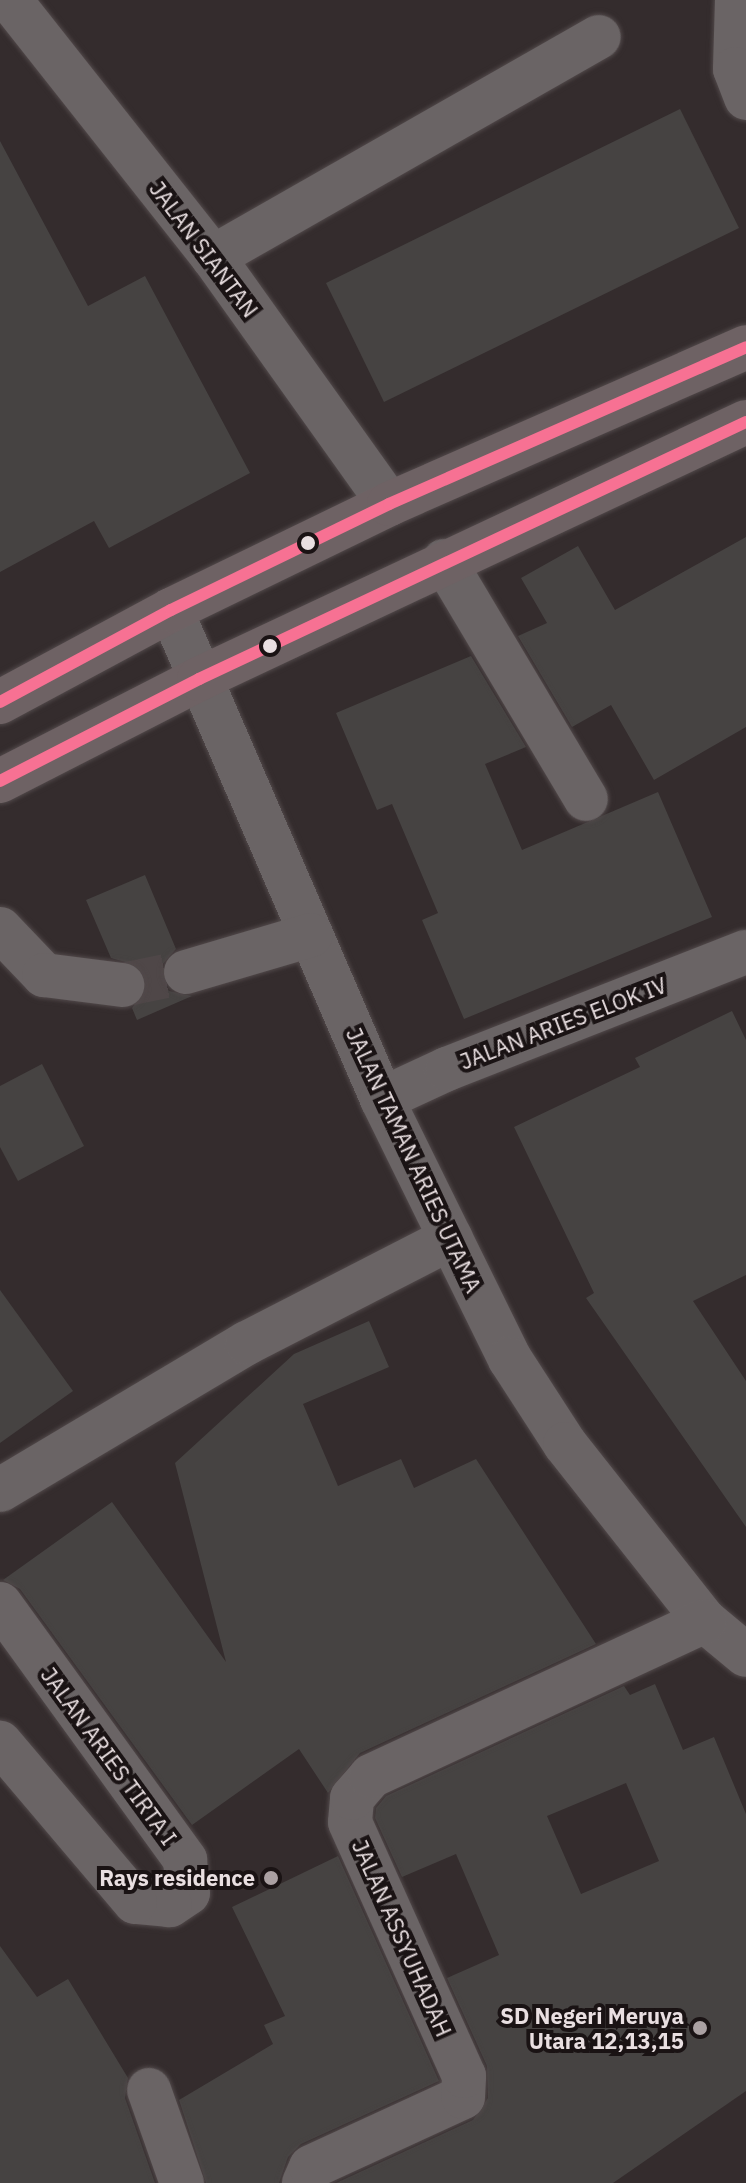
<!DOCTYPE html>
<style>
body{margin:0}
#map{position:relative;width:746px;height:2183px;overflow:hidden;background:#342c2d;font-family:"IBM Plex Sans",sans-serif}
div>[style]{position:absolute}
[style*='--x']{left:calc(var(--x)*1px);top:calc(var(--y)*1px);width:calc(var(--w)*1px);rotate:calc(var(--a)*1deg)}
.building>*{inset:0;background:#464342}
.minor-tunnel>*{height:44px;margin-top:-22px;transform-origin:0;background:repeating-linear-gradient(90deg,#4f4748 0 44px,transparent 0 66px)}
.roads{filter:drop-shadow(0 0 2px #51494a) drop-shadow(0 0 2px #51494a)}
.minor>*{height:44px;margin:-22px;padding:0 22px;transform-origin:22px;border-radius:22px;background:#6a6465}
.major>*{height:44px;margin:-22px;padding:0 22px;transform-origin:22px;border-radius:22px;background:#6e6264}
.bus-1>*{height:12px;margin:-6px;padding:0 6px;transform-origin:6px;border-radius:6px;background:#f77193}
.dots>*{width:22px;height:22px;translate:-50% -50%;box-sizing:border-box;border:4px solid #1a1314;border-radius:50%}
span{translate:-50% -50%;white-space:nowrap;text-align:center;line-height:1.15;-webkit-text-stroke:8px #1a1314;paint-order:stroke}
.street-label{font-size:22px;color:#e9dfe1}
.poi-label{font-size:22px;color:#e9dfe1;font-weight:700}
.right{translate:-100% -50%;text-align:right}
</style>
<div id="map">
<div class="building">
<i style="clip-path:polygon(680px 109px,739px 228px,384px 402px,326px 283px)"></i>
<i style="clip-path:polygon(0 141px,88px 306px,145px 276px,250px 473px,109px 548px,94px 521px,0 572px)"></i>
<i style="clip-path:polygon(746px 537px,746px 727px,654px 780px,611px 705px,572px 727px,518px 636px,547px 623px,521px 578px,578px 546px,615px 610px)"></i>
<i style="clip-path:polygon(471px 656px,526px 747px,485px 764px,522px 850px,658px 792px,712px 917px,464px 1019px,422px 920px,438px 913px,392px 804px,377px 810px,336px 713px)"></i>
<i style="clip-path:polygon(145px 875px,176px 949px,162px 965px,162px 980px,169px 991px,192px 996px,137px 1020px,132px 1008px,147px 989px,145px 975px,136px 965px,111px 958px,86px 900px)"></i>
<i style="clip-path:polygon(732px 1011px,746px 1040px,746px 1275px,693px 1301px,746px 1381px,746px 1527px,586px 1298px,594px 1293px,514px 1127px,640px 1067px,635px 1058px)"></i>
<i style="clip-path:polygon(42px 1064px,84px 1146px,18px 1181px,0 1147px,0 1086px)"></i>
<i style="clip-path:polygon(0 1290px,73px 1391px,0 1443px)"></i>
<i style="clip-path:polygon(369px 1321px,389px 1367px,303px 1404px,338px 1486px,401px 1459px,414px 1488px,476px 1459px,596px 1644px,360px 1753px,328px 1793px,299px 1749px,192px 1825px,20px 1589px,3px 1580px,112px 1502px,226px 1662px,175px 1463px,294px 1354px)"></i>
<i style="clip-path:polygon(evenodd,655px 1684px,683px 1750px,714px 1737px,746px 1814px,746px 2091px,613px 2183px,336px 2183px,473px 2120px,488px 2098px,487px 2066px,447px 1978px,499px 1955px,456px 1854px,402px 1877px,375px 1818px,376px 1808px,386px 1796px,624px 1686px,630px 1695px,655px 1684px,626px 1783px,659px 1861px,581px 1894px,547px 1816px,626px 1783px)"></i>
<i style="clip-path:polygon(338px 1856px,439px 2081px,301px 2144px,288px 2157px,279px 2183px,206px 2183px,179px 2100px,273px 2044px,264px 2025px,285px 2016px,232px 1907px)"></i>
<i style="clip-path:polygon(0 1946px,37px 1997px,68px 1979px,128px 2078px,125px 2098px,155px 2183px,0 2183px)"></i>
</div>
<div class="minor-tunnel">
<i style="--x:122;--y:985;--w:65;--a:-11.5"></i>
</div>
<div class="roads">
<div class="minor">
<i style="--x:10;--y:0;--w:328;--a:51.7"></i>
<i style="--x:213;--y:257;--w:303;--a:54.5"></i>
<i style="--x:737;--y:0;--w:69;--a:91.7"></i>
<i style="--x:735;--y:69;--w:31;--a:69"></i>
<i style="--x:213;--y:257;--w:444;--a:-29.7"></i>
<i style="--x:444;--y:561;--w:277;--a:59.2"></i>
<i style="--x:171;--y:610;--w:533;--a:66.66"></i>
<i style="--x:382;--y:1099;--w:290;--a:63.8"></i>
<i style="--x:510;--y:1359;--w:101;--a:57.1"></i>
<i style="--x:565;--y:1444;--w:226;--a:51.7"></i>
<i style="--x:705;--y:1621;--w:53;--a:39.7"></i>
<i style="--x:0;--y:929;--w:64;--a:46.3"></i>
<i style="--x:44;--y:975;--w:79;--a:7.3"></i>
<i style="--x:186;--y:972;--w:130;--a:-16.5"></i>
<i style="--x:382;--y:1099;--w:72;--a:-24.8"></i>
<i style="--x:447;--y:1069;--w:321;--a:-21.4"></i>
<i style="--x:0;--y:1490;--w:287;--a:-30.8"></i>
<i style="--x:247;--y:1343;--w:229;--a:-27.2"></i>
<i style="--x:0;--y:1604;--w:316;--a:54.1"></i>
<i style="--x:185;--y:1860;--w:33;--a:85"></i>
<i style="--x:188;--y:1893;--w:22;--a:146"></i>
<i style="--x:170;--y:1905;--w:35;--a:-175"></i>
<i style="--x:135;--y:1902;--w:209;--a:-130.3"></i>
<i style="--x:149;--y:2090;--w:99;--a:70.5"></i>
<i style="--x:304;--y:2183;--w:17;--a:-66"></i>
<i style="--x:311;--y:2167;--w:167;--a:-24.7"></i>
<i style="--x:463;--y:2097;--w:21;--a:-87"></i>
<i style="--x:464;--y:2076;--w:278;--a:-114.2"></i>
<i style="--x:350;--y:1822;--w:24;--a:-85"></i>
<i style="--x:352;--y:1798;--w:29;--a:-49"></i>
<i style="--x:371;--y:1776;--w:368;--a:-24.9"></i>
</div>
<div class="major">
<i style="--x:0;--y:702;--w:194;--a:-28.3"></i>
<i style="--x:171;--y:610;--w:242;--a:-25.9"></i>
<i style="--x:389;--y:504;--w:390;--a:-23.7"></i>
<i style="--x:0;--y:781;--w:224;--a:-27.1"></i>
<i style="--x:199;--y:679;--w:604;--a:-25.17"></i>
</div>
</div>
<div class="bus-1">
<i style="--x:0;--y:702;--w:194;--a:-28.3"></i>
<i style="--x:171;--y:610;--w:242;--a:-25.9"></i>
<i style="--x:389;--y:504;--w:390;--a:-23.7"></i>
<i style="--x:0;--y:781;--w:224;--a:-27.1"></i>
<i style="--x:199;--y:679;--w:604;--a:-25.17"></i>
</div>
<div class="dots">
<i style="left:308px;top:543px;background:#e9dfe1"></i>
<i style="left:270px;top:646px;background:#e9dfe1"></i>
<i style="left:271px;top:1878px;background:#aaa0a2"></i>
<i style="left:700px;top:2028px;background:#aaa0a2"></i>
</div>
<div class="street-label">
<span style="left:204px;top:249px;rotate:53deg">JALAN SIANTAN</span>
<span style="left:563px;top:1023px;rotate:-21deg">JALAN ARIES ELOK IV</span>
<span style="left:414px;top:1160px;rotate:65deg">JALAN TAMAN ARIES UTAMA</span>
<span style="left:109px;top:1756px;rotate:54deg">JALAN ARIES TIRTA I</span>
<span style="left:402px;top:1938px;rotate:66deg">JALAN ASSYUHADAH</span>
</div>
<div class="poi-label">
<span class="right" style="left:255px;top:1878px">Rays residence</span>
<span class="right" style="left:684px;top:2028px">SD Negeri Meruya<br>Utara 12,13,15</span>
</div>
</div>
